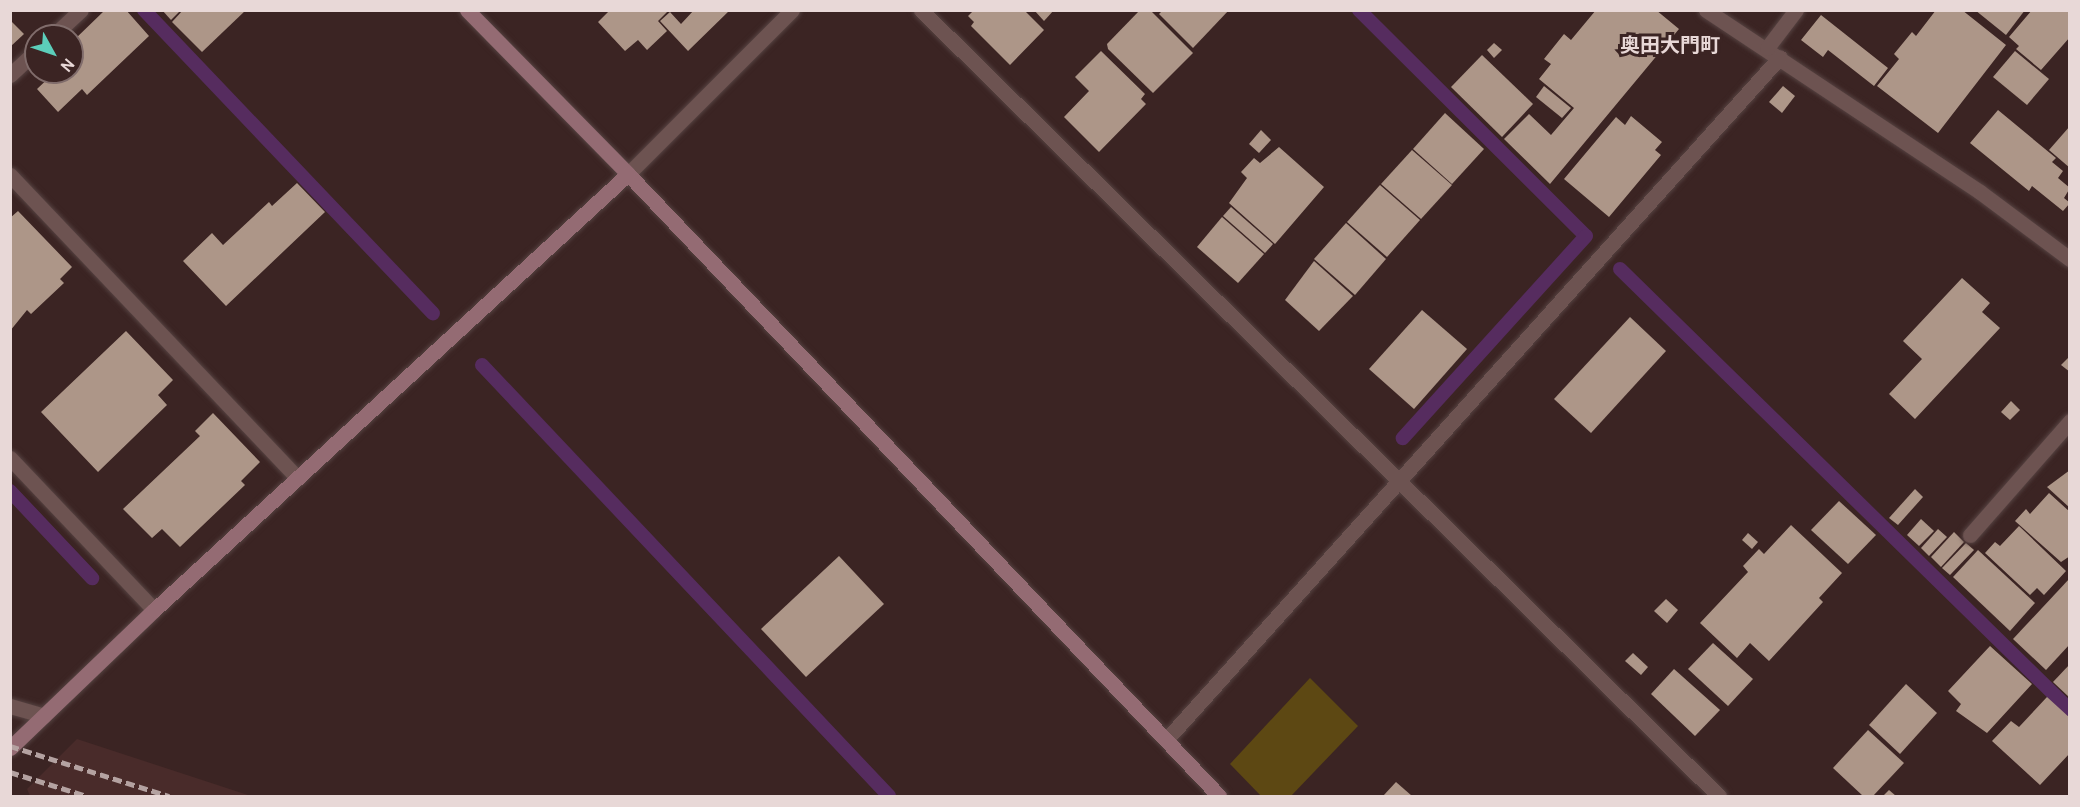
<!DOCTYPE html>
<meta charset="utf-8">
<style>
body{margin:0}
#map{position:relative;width:2080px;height:807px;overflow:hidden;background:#3b2423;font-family:Overpass,"Noto Sans JP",sans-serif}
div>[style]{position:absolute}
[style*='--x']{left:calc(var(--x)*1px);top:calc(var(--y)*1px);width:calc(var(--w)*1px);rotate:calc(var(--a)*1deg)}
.built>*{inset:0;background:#492b2a}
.green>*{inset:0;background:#5d4813}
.stream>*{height:14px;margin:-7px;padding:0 7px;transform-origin:7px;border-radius:7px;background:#562c5f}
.building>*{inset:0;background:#ad9688}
.roads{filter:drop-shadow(0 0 2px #554241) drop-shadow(0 0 2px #554241)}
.lane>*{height:15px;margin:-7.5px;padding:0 7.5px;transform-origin:7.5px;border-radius:7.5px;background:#6d5351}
.street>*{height:15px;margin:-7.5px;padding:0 7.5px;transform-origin:7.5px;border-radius:7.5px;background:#6d5351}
.secondary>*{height:15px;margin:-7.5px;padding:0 7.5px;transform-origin:7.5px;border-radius:7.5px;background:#946b73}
.rail>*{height:4.5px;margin-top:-2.25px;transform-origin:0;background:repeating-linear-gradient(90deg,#b4a2a1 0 9px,transparent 0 13.5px)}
span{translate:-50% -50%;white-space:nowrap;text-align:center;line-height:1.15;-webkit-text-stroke:6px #3b2423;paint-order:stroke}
.quarter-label{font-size:20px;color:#e8d8d7;font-weight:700}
.frame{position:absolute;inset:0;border:12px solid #e8d8d7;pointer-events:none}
.north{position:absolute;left:24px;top:24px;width:60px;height:60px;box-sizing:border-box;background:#3b2423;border:2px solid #806c6b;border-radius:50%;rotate:130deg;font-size:16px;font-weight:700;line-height:24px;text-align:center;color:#e8d8d7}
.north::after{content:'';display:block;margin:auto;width:21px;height:27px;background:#5cceba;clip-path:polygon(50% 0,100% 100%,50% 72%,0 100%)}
</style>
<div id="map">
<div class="built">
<i style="clip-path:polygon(77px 739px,251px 796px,30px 796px,27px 789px)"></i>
</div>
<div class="green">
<i style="clip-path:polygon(1310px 678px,1358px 726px,1291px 796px,1261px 796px,1230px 764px)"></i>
</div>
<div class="stream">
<i style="--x:144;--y:10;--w:419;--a:46.4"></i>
<i style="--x:1359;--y:10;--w:320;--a:44.9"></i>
<i style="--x:1586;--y:236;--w:273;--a:132.2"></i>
<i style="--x:1620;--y:269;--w:630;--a:44.42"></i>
<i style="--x:482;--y:365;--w:593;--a:46.64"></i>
<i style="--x:10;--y:491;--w:120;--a:46.7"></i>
</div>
<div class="building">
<i style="clip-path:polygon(105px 10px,126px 10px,149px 36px,87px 95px,82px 89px,58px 112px,37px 89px,55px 72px,72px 72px,72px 42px)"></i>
<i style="clip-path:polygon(162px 10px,181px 10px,171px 20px)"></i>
<i style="clip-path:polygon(183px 10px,246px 10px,202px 52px,172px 22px)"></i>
<i style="clip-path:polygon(610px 10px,669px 10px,658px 21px,667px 31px,647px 50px,638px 40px,625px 51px,598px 22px)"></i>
<i style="clip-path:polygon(694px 10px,730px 10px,688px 51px,660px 21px,670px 12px,681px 24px)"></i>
<i style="clip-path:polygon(974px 10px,1024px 10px,1044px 30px,1010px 65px,971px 26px,974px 22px,968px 16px)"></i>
<i style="clip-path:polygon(1034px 10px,1054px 10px,1044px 21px)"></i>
<i style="clip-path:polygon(1140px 10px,1150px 10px,1193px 53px,1153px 93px,1108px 49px,1107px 44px)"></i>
<i style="clip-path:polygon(1163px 10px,1229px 10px,1193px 48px,1159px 14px)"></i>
<i style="clip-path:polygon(1596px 10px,1656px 10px,1679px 29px,1550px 184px,1504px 139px,1529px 114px,1551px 135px,1574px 108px,1539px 79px,1551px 64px,1544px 59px,1564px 34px,1571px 40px)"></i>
<i style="clip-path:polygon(1936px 10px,1962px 10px,2006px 45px,1938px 133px,1877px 86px,1899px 59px,1894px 54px,1912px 32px,1916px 36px)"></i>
<i style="clip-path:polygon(1975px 10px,2025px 10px,2006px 35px)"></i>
<i style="clip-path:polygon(2032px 10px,2070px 10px,2070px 37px,2041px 70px,2016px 49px,2019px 46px,2009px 37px)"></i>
<i style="clip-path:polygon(1821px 15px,1888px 68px,1874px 86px,1828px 50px,1823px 57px,1801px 40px)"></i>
<i style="clip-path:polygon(10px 20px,24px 34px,10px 47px)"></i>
<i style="clip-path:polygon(1494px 43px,1502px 50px,1494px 58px,1487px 50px)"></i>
<i style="clip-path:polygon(1101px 51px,1145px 94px,1141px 99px,1146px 104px,1099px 152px,1064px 117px,1089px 91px,1075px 77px)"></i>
<i style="clip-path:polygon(2015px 51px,2049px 79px,2027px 105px,1993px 77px)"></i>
<i style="clip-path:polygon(1482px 55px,1533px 104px,1502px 137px,1451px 87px)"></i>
<i style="clip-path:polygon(1544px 86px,1571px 108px,1562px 118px,1536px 97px)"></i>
<i style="clip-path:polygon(1783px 86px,1795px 96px,1782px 113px,1769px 102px)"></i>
<i style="clip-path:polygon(1998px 110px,2056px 158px,2052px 162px,2063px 171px,2058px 178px,2070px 188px,2064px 198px,2070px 203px,2063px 211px,2032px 186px,2029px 191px,1970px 143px)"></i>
<i style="clip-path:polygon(1445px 113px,1484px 149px,1452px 184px,1413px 149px)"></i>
<i style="clip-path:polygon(1631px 116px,1662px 142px,1655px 150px,1661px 155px,1609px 217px,1564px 179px,1616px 117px,1625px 125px)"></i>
<i style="clip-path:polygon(2070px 126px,2070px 168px,2049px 150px)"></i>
<i style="clip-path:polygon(1261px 130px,1271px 140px,1259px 153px,1249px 144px)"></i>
<i style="clip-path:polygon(1279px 147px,1324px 187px,1275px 244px,1229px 203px,1247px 178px,1241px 172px,1254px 158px,1260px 163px)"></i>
<i style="clip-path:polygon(1412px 150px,1452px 185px,1421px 219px,1381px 184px)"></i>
<i style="clip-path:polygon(297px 183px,325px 212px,226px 306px,183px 261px,212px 233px,223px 245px,269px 202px,272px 206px)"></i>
<i style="clip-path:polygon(1380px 185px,1420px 220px,1387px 257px,1347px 222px)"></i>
<i style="clip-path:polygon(1231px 207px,1273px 244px,1265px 253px,1223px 216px)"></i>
<i style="clip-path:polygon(18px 211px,72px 267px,60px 279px,64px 283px,31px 314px,27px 310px,10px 331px,10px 218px)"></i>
<i style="clip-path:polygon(1222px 217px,1264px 254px,1238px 283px,1197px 247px)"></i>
<i style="clip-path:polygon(1346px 223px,1386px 259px,1355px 295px,1314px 259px)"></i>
<i style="clip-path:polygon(1314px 261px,1353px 296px,1319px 331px,1285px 300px)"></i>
<i style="clip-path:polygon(1962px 278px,1990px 303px,1982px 312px,2000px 328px,1915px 419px,1889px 394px,1922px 359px,1903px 341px)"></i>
<i style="clip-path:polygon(1422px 310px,1467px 349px,1414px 409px,1369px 369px)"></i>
<i style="clip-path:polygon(1630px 317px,1666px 351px,1591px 433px,1554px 399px)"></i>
<i style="clip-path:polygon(126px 331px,173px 380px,158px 395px,167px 405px,98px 472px,41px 412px)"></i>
<i style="clip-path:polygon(2070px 356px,2070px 372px,2061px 365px)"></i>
<i style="clip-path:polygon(2011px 401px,2020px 410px,2010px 420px,2001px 412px)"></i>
<i style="clip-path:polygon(213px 413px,260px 462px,241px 481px,245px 485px,180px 547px,162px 529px,152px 538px,123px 509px,200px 436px,195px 431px)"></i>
<i style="clip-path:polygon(2070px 470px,2070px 508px,2047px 487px)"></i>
<i style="clip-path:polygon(1915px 489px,1923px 497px,1898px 525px,1889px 518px)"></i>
<i style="clip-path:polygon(2049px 493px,2070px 512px,2070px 556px,2061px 562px,2015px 521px,2026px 509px,2030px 514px)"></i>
<i style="clip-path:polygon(1839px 501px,1876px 535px,1848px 564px,1811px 530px)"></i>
<i style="clip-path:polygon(1921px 519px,1934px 531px,1919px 546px,1907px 535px)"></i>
<i style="clip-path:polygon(1791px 525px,1842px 573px,1819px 598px,1823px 602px,1769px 661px,1750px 643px,1737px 658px,1700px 623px,1748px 572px,1743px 566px,1759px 549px,1764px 554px)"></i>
<i style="clip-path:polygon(2019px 526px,2066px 571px,2044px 595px,2037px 588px,2030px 595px,1985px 553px,1995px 542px,2000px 546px)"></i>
<i style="clip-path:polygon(1938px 529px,1947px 537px,1929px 556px,1921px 548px)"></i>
<i style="clip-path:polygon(1954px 532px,1964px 542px,1941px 567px,1931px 557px)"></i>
<i style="clip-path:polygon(1748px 533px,1758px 542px,1752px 549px,1742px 540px)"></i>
<i style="clip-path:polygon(1966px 543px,1974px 550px,1950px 575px,1942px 568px)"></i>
<i style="clip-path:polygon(1978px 550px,2035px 603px,2010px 631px,1953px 577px)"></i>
<i style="clip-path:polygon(839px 556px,884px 604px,806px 677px,761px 629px)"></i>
<i style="clip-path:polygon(2070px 578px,2070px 644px,2046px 670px,2013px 639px)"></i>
<i style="clip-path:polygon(1666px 599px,1678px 610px,1667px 623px,1654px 611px)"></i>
<i style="clip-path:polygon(1713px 643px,1753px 679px,1728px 706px,1688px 669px)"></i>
<i style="clip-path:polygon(1990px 646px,2032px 684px,1987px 733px,1956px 711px,1961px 704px,1948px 691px)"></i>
<i style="clip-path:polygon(1633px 653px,1648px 667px,1641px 675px,1625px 661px)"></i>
<i style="clip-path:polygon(2070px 664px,2070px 698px,2053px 682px)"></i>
<i style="clip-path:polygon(1674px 669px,1720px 710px,1695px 736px,1651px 694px)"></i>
<i style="clip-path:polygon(1906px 684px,1937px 713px,1900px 754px,1869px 725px)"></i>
<i style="clip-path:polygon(2047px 697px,2070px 718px,2070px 753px,2040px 785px,1992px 741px,2011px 721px,2019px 727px)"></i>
<i style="clip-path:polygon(1868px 730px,1904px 763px,1873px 796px,1863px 796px,1833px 768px)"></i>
<i style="clip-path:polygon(1396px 782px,1412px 796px,1383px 796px)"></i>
<i style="clip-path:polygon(1889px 790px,1896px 796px,1883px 796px)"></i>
</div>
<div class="roads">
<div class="lane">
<i style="--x:1970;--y:535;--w:152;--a:-48.7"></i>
</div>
<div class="street">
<i style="--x:921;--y:10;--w:1120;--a:44.57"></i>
<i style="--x:1706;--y:10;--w:329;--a:33.6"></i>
<i style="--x:1980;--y:192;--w:112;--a:36.7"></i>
<i style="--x:53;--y:36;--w:38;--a:-43"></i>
<i style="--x:1767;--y:48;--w:48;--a:-52.7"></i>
<i style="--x:10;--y:75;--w:35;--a:-43"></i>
<i style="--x:628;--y:174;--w:232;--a:-45"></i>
<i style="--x:10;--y:175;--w:418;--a:46.5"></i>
<i style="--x:10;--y:458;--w:209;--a:46.5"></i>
<i style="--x:10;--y:706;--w:35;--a:16"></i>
<i style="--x:1166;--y:740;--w:918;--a:-48.05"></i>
</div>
<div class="secondary">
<i style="--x:467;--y:10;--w:230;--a:45.5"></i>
<i style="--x:628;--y:174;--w:858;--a:46.46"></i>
<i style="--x:10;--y:748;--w:199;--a:-43.8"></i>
<i style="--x:154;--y:610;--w:644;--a:-42.61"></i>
</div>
</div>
<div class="rail">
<i style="--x:10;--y:746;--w:167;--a:17.5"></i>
<i style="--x:10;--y:772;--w:81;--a:17.3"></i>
</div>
<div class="quarter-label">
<span style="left:1670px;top:47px">奥田大門町</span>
</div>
<div class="frame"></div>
<div class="north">N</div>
</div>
